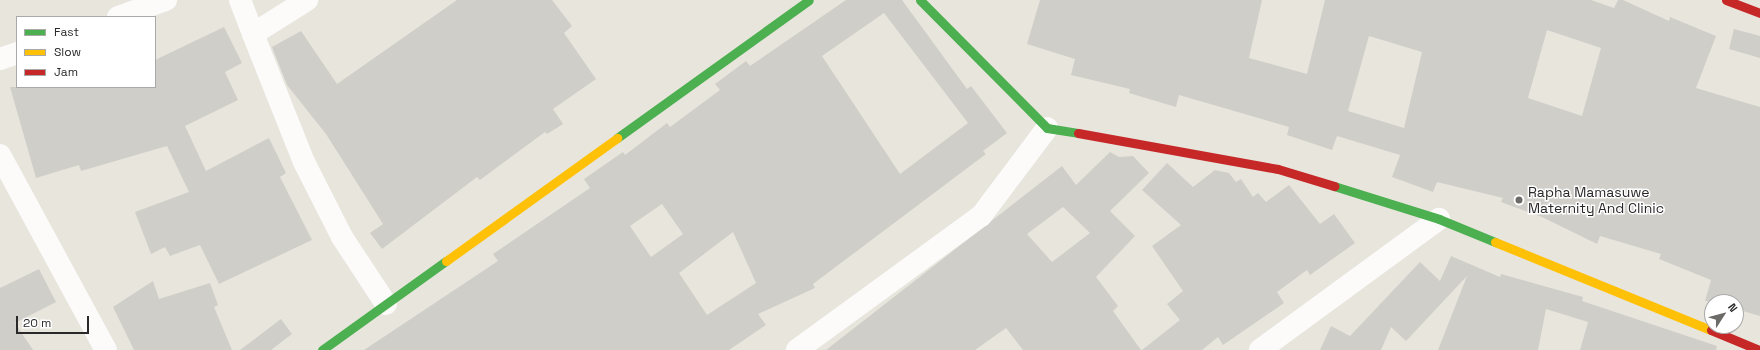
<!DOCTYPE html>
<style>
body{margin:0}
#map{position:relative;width:1760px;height:350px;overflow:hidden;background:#e8e5dd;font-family:"Space Grotesk",sans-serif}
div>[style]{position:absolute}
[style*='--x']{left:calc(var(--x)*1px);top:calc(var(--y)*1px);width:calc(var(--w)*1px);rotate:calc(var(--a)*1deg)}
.building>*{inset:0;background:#d0cec8}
.street>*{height:22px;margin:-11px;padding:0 11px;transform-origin:11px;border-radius:11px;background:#fcfbfa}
.fast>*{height:9px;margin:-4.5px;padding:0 4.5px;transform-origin:4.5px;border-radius:4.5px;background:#4caf50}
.slow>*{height:9px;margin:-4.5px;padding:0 4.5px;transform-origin:4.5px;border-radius:4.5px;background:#ffc107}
.jam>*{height:9px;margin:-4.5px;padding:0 4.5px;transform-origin:4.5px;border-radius:4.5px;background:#c62828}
.dots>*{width:11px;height:11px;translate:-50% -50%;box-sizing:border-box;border:2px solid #fff;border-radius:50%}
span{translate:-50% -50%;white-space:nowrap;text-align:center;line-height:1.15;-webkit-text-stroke:3px #fff;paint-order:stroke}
.poi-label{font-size:14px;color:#292929}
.left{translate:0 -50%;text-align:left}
.legend{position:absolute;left:16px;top:16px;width:140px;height:72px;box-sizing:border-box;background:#fff;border:1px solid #a9a9a9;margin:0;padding:5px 7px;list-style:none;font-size:12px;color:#292929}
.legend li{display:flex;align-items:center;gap:8px;height:20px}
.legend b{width:20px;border:1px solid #a9a9a9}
.north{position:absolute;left:1704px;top:294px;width:40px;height:40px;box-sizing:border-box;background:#fff;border:1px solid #a9a9a9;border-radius:50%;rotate:54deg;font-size:11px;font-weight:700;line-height:16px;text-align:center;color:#292929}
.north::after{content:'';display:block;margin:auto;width:14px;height:18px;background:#6c6b68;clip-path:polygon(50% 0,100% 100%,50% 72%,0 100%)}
.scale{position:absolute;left:16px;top:316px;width:73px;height:18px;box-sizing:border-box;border:2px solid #292929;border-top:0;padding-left:5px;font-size:12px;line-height:14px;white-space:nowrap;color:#292929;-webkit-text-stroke:3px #fff;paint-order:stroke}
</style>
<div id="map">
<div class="building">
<i style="clip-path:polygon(457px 0,552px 0,572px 26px,564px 33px,596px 79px,553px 109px,563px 124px,547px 134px,545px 132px,480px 180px,477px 177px,382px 249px,370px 233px,383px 224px,326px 134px,287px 85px,272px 47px,301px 31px,337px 84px)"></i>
<i style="clip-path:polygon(evenodd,846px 0,902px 0,967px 89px,971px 86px,1007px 133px,983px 151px,986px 154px,813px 284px,815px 288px,758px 314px,766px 325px,729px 350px,364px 350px,498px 261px,493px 254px,590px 188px,584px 179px,623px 152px,625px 155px,667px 123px,670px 127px,720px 90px,715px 84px,746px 61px,750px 66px,846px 0,884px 13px,968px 123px,900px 174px,822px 56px,884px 13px,846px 0,662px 204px,683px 234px,651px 257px,630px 226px,662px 204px,846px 0,733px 232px,756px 283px,707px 315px,679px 273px,733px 232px)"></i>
<i style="clip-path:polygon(evenodd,1040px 0,1262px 0,1249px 58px,1307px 74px,1325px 0,1591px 0,1614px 8px,1618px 0,1623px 0,1669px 21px,1670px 17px,1716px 36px,1696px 88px,1760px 107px,1760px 316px,1736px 309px,1736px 302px,1705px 301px,1711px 280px,1659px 259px,1661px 254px,1600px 236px,1597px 244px,1542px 217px,1501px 202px,1503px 198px,1437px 182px,1433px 192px,1392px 177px,1400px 155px,1337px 136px,1332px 150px,1287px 135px,1289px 127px,1179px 95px,1176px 107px,1129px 93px,1130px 89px,1071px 75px,1075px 59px,1027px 44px,1040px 0,1547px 30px,1601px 48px,1582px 116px,1528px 98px,1547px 30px,1040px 0,1369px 36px,1422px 52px,1404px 128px,1348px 111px,1369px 36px)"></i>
<i style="clip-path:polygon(224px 27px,242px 63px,225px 72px,238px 100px,185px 126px,206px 171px,269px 138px,286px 173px,280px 177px,312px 240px,219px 284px,200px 245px,170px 256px,165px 247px,151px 254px,135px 212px,189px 192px,167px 146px,81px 171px,79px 165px,36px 178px,10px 87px,155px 87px,155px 60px)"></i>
<i style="clip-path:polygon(1734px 29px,1760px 36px,1760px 58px,1729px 49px)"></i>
<i style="clip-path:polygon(evenodd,1110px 152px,1119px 157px,1133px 156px,1149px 173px,1110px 211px,1135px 236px,1096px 277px,1118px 306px,1113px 311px,1141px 350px,1023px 350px,1006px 328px,975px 350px,826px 350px,1062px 166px,1076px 185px,1110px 152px,1063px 207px,1090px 233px,1052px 262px,1027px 234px,1063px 207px)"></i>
<i style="clip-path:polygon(1167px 163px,1193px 187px,1215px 170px,1229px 173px,1236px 182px,1241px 179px,1253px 197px,1258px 193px,1266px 202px,1289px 185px,1320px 224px,1334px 214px,1355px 243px,1310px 275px,1307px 270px,1277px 292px,1284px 303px,1223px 345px,1218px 337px,1202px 350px,1142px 350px,1180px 320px,1167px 304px,1183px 291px,1152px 246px,1181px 225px,1142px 190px)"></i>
<i style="clip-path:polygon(1451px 256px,1500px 277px,1501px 274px,1583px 297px,1582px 301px,1717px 346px,1716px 350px,1580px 350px,1588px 322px,1546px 309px,1538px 350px,1438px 350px,1467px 276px,1406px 341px,1391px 327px,1381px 350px,1320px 350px,1331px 326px,1350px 336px,1420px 262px,1440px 281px)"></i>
<i style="clip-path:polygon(39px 269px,56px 302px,15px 323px,33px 350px,0 350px,0 288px)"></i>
<i style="clip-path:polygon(153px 281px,159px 299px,210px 283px,218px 305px,214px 307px,232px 350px,134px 350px,113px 307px)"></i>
<i style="clip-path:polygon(281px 319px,292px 334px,271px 350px,240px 350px)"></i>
</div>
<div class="street">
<i style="--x:240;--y:0;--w:36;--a:69"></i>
<i style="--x:253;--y:34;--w:64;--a:-32.2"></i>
<i style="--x:118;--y:17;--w:51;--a:-19.5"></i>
<i style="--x:253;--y:34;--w:138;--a:68.3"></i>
<i style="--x:304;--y:162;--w:84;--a:63.1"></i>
<i style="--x:342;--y:237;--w:80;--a:56.7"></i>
<i style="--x:0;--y:59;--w:18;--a:-19"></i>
<i style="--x:0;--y:155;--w:222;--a:61.5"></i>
<i style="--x:797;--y:350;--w:228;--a:-36.1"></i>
<i style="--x:981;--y:216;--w:110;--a:-53.1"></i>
<i style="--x:1260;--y:350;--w:222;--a:-36.2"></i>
</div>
<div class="fast">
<i style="--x:920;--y:0;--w:180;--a:45.2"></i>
<i style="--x:1047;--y:128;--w:31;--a:9"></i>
<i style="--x:617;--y:138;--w:236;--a:-35.7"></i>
<i style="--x:1334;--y:186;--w:110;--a:17.4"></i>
<i style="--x:1439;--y:219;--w:61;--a:22.3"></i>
<i style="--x:322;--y:350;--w:153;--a:-35.7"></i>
</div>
<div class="slow">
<i style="--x:1495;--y:242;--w:233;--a:22.2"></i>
<i style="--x:446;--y:261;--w:211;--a:-35.7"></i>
</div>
<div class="jam">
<i style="--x:1726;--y:0;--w:36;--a:21"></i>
<i style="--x:1078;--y:133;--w:203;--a:10.2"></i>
<i style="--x:1278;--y:169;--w:59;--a:16.9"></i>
<i style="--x:1711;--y:330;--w:52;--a:22.6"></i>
</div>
<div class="dots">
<i style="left:1519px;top:200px;background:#6c6b68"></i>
</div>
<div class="poi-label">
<span class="left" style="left:1528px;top:200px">Rapha Mamasuwe<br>Maternity And Clinic</span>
</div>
<ul class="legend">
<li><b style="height:5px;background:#4caf50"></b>Fast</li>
<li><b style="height:5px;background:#ffc107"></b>Slow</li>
<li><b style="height:5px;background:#c62828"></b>Jam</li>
</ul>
<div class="north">N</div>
<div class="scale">20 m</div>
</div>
